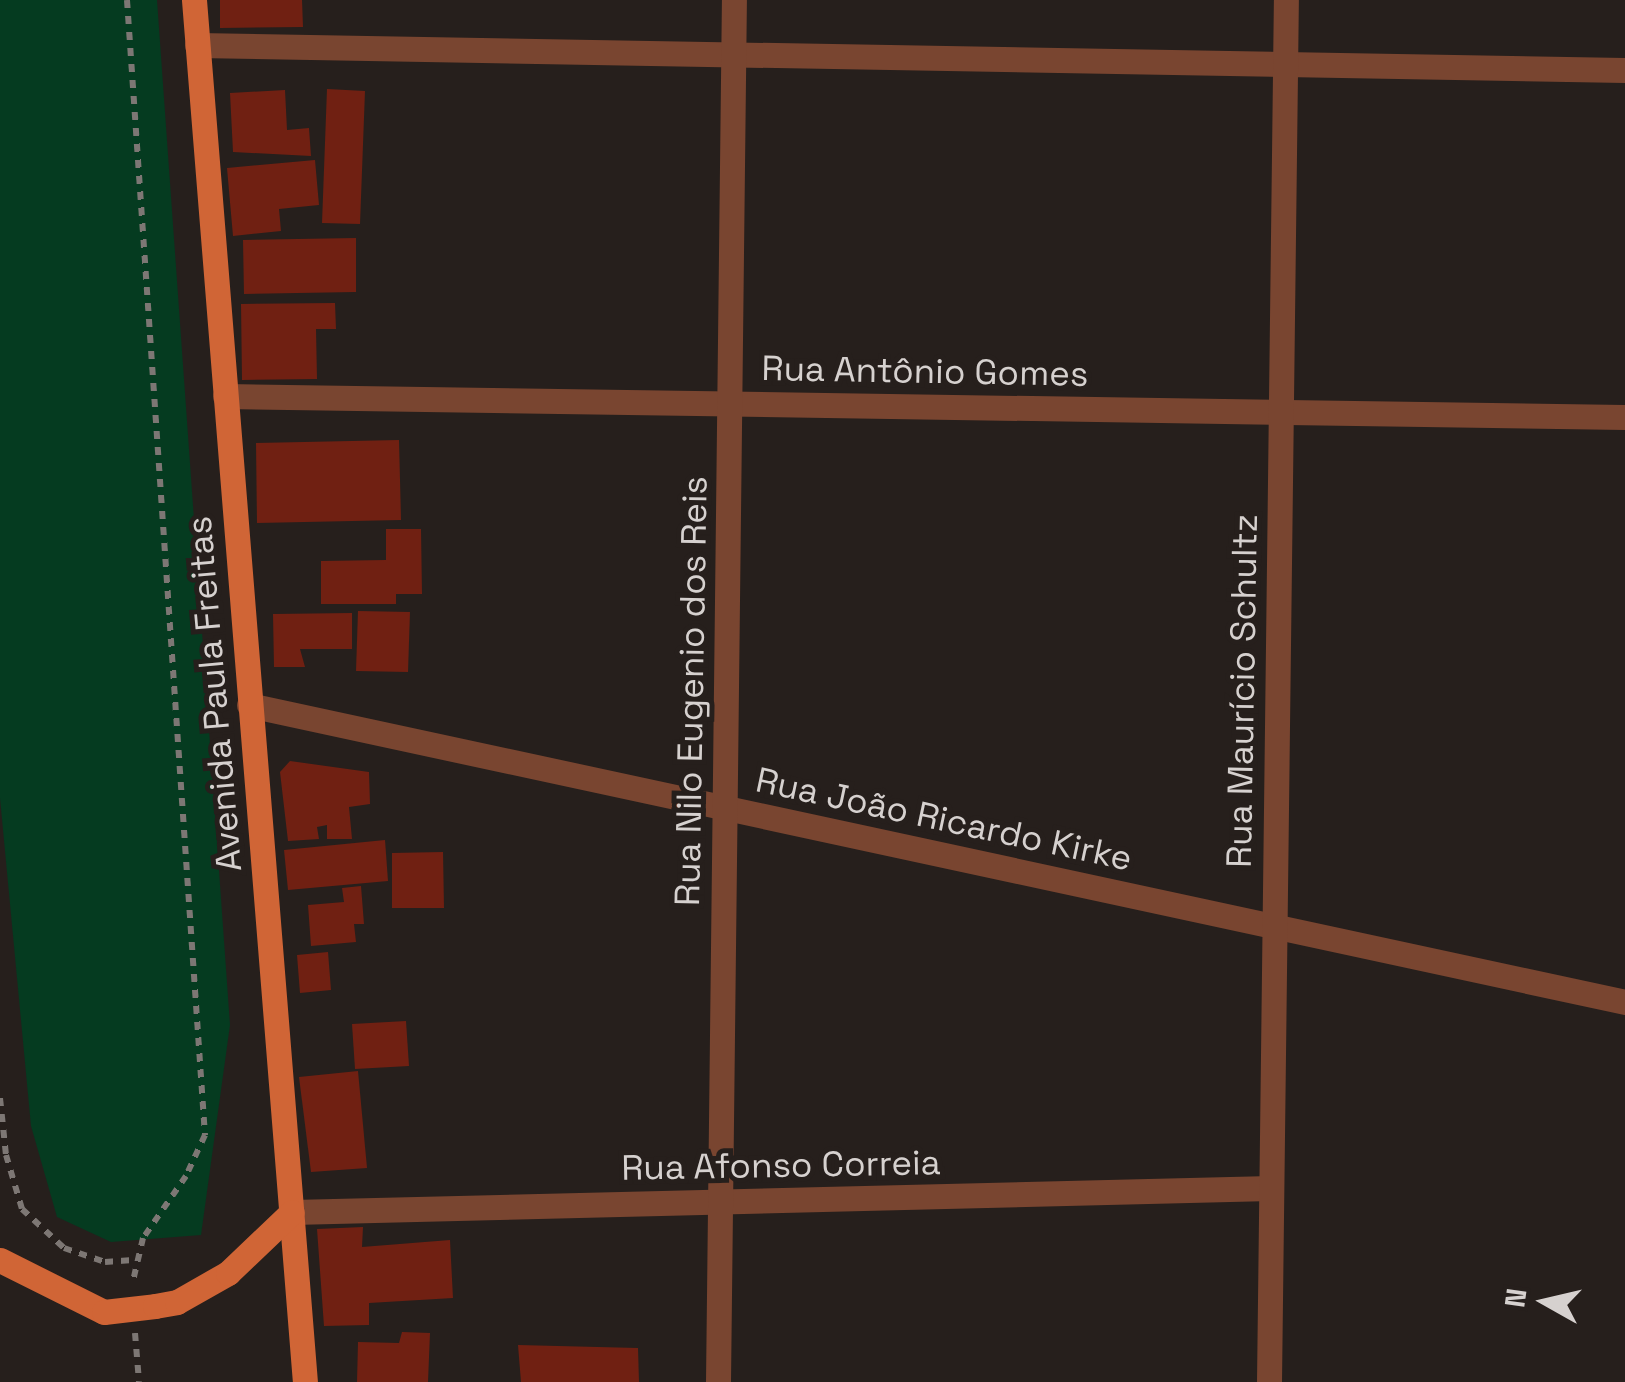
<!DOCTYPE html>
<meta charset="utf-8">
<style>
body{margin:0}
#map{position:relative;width:1625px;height:1382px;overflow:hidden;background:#261f1c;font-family:"Space Grotesk",sans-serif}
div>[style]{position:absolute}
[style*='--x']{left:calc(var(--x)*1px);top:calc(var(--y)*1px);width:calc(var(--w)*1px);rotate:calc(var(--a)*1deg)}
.green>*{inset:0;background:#053b20}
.building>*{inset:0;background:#702012}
.path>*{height:6px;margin-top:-3px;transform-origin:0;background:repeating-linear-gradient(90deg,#7d7774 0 8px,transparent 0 16px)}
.minor>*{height:25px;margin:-12.5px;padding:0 12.5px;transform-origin:12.5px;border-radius:12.5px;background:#794530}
.major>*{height:25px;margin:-12.5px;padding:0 12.5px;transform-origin:12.5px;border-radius:12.5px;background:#d06536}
span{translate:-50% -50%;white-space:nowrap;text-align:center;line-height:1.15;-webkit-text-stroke:10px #261f1c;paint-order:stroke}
.street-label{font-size:35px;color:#d6d1cf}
.north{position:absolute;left:1495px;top:1252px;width:100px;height:100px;-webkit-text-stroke:8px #261f1c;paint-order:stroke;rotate:278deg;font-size:28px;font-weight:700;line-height:40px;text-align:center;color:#d6d1cf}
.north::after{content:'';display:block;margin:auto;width:35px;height:45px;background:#d6d1cf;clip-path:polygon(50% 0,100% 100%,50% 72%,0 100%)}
</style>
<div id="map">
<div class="green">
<i style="clip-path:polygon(0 0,157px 0,230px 1025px,201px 1235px,111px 1242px,57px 1217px,31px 1126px,0 798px)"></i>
</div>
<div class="building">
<i style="clip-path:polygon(220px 0,302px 0,303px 27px,220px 28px)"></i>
<i style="clip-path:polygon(327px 89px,365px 91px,360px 224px,322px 223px)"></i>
<i style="clip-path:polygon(285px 90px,287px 130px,309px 128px,311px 156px,233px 152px,230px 93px)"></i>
<i style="clip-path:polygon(315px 160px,319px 205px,279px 209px,281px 231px,233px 236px,227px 168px)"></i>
<i style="clip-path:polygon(356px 238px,356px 292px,244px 294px,243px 240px)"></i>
<i style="clip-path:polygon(335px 303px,336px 329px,316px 329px,317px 379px,242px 380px,241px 304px)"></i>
<i style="clip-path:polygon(399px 440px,401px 520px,257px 523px,256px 443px)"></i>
<i style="clip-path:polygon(386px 529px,421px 529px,422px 594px,396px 594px,396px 604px,321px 604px,321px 561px,386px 560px)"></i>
<i style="clip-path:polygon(358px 611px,410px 612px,408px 672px,356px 671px)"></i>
<i style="clip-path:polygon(352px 613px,352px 649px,300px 649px,305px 667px,274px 667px,273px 614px)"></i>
<i style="clip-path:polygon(290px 761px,369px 772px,370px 804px,349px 807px,352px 839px,327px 839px,327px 825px,317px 827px,319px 839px,288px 841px,280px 772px)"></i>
<i style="clip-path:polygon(385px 840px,388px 881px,288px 890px,284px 850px)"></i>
<i style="clip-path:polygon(443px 852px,444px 908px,392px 908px,392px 853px)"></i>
<i style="clip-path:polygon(361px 886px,364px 924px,354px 924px,356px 942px,311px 946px,308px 905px,344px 902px,342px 888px)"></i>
<i style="clip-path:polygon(328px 952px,331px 990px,300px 993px,297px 955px)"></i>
<i style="clip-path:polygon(406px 1021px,409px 1066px,355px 1069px,352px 1024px)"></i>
<i style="clip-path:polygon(358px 1071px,367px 1168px,311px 1172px,299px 1077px)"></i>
<i style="clip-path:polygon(363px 1227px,362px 1247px,450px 1240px,453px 1298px,369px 1303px,369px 1325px,324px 1326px,317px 1229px)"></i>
<i style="clip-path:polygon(402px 1332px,430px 1333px,428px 1382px,357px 1382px,358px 1342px,399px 1343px)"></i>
<i style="clip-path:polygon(518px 1345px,638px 1348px,639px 1382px,521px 1382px)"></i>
</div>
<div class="path">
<i style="--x:127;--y:0;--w:1138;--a:86.07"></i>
<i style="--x:205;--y:1135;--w:45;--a:114.9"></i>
<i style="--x:186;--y:1176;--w:75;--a:124.7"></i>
<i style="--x:143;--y:1238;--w:44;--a:103.1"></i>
<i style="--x:0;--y:1098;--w:57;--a:84"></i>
<i style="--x:6;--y:1155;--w:56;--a:73.5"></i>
<i style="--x:22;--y:1209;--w:57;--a:42.9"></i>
<i style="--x:64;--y:1248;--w:43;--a:18.9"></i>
<i style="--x:105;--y:1262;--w:28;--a:-4"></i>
<i style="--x:135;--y:1333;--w:49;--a:85.3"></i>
</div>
<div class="minor">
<i style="--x:197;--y:45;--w:1428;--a:1"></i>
<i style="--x:225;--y:396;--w:1400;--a:0.86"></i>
<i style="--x:249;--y:705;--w:1408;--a:12.18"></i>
<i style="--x:292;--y:1212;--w:979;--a:-1.4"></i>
<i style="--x:718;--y:1382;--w:1382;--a:-89.34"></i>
<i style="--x:1269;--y:1382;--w:1382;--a:-89.3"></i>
</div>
<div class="major">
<i style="--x:194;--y:0;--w:1386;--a:85.41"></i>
<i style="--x:0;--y:1260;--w:116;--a:26.6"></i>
<i style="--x:104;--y:1312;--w:51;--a:-6.7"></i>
<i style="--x:155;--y:1306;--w:22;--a:-10"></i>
<i style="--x:177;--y:1302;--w:59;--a:-29.6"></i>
<i style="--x:228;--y:1273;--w:88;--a:-43.6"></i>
</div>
<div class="street-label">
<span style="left:925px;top:371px;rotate:1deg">Rua Antônio Gomes</span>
<span style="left:691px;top:691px;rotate:-89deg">Rua Nilo Eugenio dos Reis</span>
<span style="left:1242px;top:691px;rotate:-89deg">Rua Maurício Schultz</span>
<span style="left:214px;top:694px;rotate:-95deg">Avenida Paula Freitas</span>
<span style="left:944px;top:819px;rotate:12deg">Rua João Ricardo Kirke</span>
<span style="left:781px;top:1165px;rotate:-1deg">Rua Afonso Correia</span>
</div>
<div class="north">N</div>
</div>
